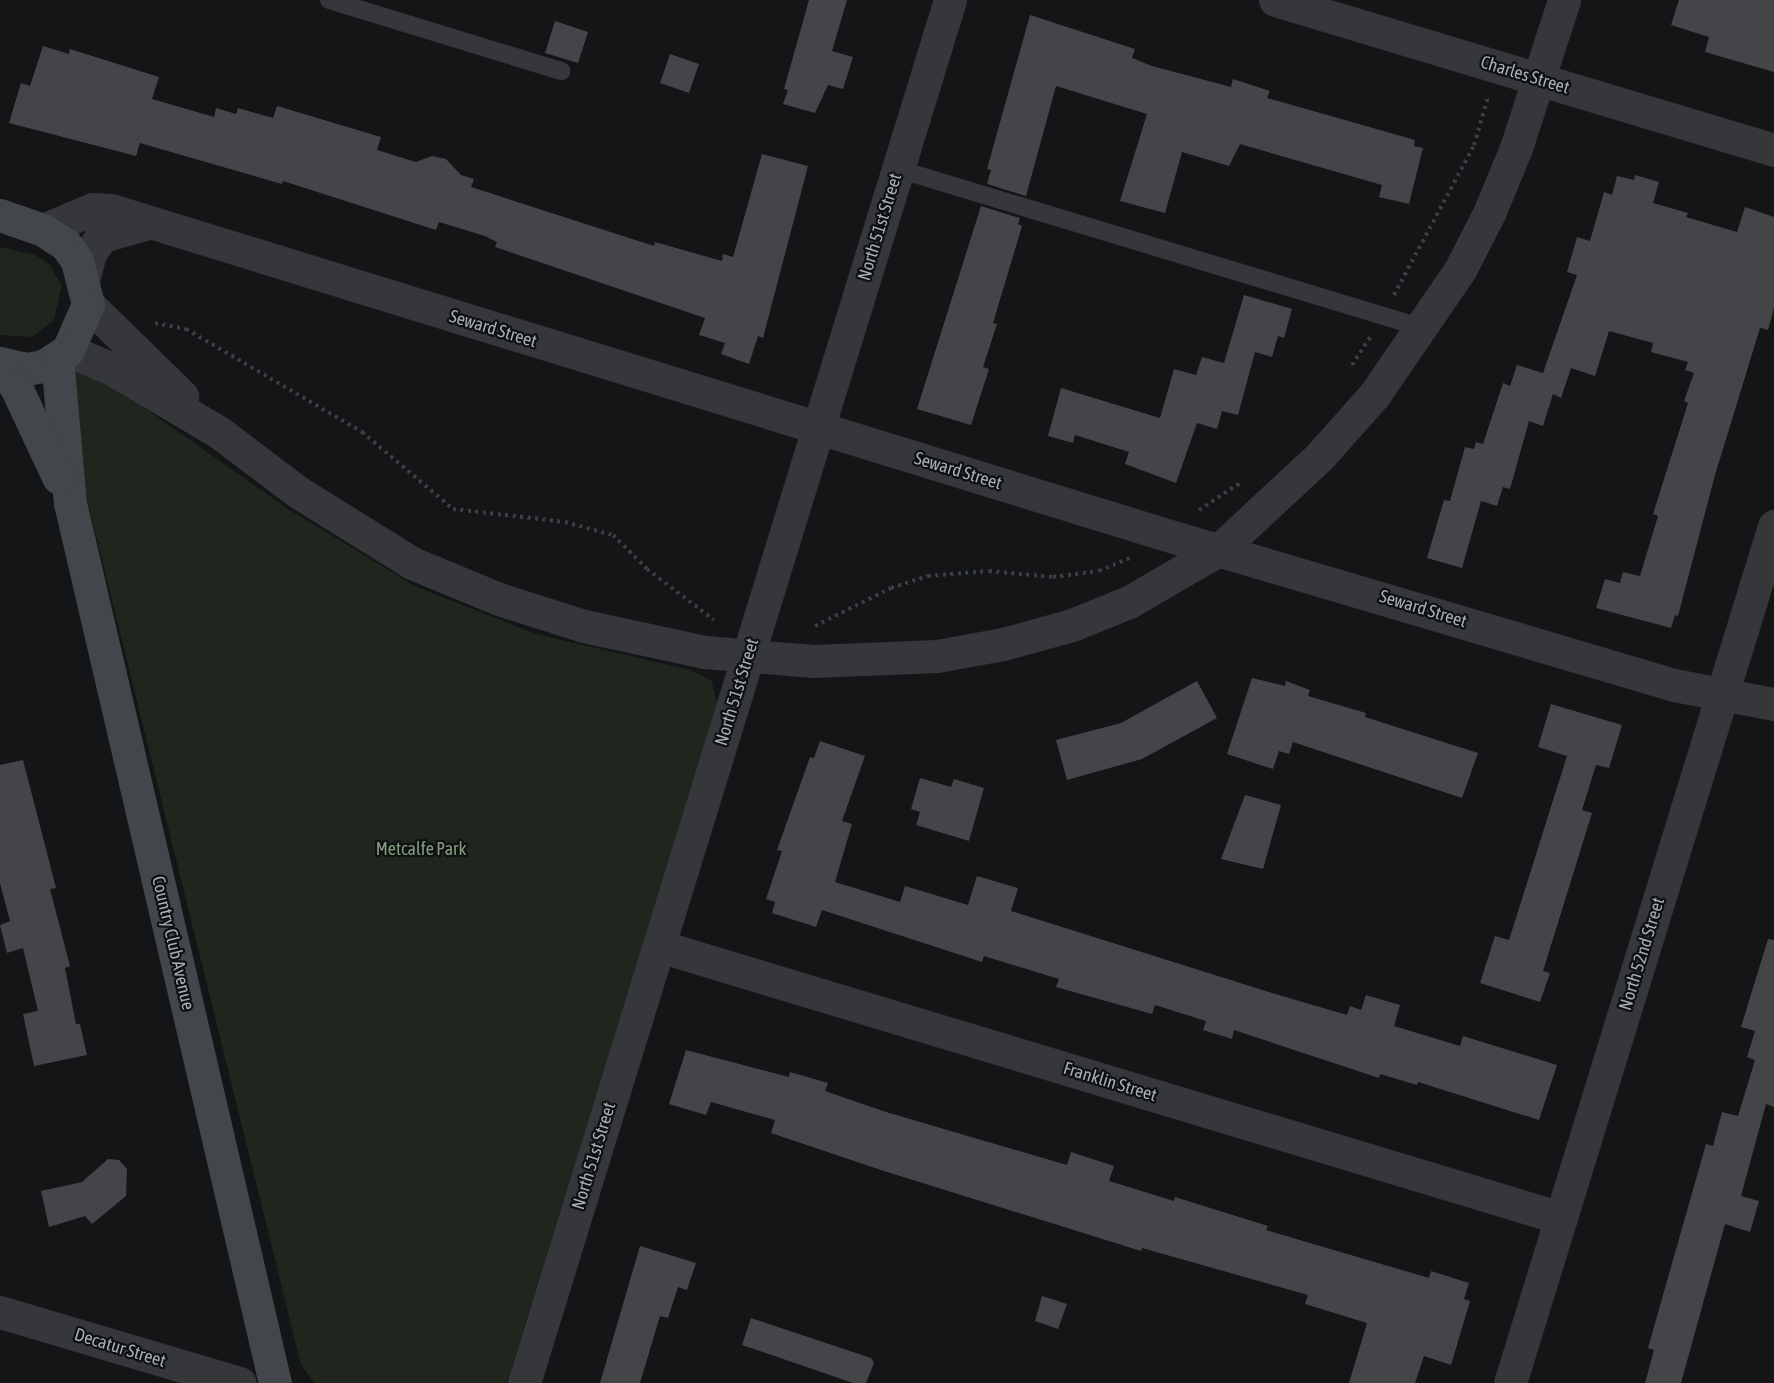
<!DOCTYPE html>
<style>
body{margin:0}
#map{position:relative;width:1774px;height:1383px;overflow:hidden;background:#141516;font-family:"Asap Condensed",sans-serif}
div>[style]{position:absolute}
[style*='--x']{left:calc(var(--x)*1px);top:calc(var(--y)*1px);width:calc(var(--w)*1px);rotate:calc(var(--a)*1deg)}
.green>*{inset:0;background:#1f261e}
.building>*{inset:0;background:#434549}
.path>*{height:4px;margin-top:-2px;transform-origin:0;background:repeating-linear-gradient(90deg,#3b3e42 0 3px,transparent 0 7.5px)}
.service>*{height:18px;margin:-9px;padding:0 9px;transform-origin:9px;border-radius:9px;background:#35373b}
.minor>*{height:33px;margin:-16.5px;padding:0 16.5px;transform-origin:16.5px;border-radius:16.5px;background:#35373b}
.tertiary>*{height:33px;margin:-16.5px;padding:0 16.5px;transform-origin:16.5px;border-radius:16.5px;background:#35373b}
.secondary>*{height:33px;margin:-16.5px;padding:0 16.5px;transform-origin:16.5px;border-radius:16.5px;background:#43474b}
span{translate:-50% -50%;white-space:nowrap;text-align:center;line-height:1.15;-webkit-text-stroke:4.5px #0f1011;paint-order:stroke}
.street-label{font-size:18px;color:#a6aeb6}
.park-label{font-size:18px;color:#83a07e}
</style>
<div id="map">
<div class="green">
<i style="clip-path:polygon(0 247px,35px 255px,49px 264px,62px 285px,54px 320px,32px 337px,0 335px)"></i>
<i style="clip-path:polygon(75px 366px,89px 369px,288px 509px,417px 587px,536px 634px,690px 670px,712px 681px,717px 704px,507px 1383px,315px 1383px,301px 1365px,67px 418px)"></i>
</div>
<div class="building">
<i style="clip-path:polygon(809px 0,847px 0,832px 51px,853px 57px,843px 89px,828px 85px,815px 113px,783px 104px,788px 90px,784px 89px)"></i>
<i style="clip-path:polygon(1679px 0,1774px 0,1774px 72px,1705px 52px,1709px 37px,1671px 25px)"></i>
<i style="clip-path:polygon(1030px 15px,1135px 49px,1132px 58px,1152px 66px,1231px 87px,1233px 79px,1270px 91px,1267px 98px,1415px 140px,1414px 146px,1423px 148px,1409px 204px,1379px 197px,1382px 185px,1240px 144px,1229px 166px,1182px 152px,1165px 213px,1120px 201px,1147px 114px,1056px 86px,1026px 196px,987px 184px,991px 170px,987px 169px)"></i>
<i style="clip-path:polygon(555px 21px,588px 32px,578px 63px,545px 53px)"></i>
<i style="clip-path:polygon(43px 46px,69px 54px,70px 49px,159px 77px,152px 99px,214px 117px,216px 108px,236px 114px,238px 108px,273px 118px,277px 106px,381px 137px,377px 150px,416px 162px,432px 156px,446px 159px,461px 175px,474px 179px,471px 187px,654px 246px,655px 242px,722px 261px,723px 254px,733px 257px,762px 154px,808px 166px,763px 338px,758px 336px,749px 364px,721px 354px,725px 343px,699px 335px,705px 318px,495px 247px,497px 242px,485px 236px,439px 222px,436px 230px,283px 181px,282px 184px,140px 143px,136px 156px,9px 123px,21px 83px,30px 86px)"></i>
<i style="clip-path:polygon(670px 54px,699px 64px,689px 93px,660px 83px)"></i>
<i style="clip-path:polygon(1635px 175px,1659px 182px,1653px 203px,1688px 213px,1686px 217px,1737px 232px,1745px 207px,1774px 217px,1774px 308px,1768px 330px,1760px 328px,1715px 475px,1678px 616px,1675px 615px,1671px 628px,1596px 608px,1605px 579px,1620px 583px,1623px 572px,1640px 576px,1658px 516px,1653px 514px,1688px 403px,1684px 401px,1694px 373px,1685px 370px,1688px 362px,1651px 352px,1653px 343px,1609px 331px,1595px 376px,1571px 368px,1561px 398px,1553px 394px,1543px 426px,1529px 421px,1510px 489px,1503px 487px,1497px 506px,1481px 501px,1462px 568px,1427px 558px,1444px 500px,1450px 501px,1465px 447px,1474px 449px,1476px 442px,1483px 444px,1503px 383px,1510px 386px,1517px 365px,1543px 373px,1577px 275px,1567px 272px,1577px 237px,1590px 241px,1604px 192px,1612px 195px,1617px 176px,1634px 180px)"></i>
<i style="clip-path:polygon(981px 206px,1020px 218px,1018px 224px,1022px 226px,993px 323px,997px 324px,983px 367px,989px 369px,971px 425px,917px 409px)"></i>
<i style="clip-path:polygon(1244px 295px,1292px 309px,1284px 338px,1278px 336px,1272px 357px,1255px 352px,1238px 415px,1222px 411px,1217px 429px,1197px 423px,1176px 483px,1125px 464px,1129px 452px,1075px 435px,1073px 443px,1048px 436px,1061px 388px,1160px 418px,1174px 369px,1196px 375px,1202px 357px,1224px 363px)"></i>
<i style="clip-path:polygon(1252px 678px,1285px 686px,1286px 681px,1310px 690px,1308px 696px,1366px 713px,1365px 717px,1478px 753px,1462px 798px,1293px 742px,1289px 754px,1279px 751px,1273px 769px,1227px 754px)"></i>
<i style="clip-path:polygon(1197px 681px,1217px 718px,1142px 759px,1067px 780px,1056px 740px,1121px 723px)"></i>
<i style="clip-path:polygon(1551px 704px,1622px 725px,1609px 768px,1596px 765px,1582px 810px,1592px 813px,1543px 971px,1550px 973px,1540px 1002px,1480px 983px,1495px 936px,1509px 940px,1567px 756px,1538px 747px)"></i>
<i style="clip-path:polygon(820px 741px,865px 756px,842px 821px,852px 824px,835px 882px,900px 902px,905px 886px,968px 905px,977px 876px,1018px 888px,1011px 911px,1272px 993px,1347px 1015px,1350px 1006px,1361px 1010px,1366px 995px,1400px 1005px,1394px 1026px,1460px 1046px,1463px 1036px,1557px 1065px,1539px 1120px,1418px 1082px,1417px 1085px,1380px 1074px,1379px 1078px,1234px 1030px,1232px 1039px,1203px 1030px,1206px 1021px,1155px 1005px,1152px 1014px,1056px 987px,1059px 979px,984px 956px,982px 962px,822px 910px,816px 927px,772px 913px,775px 902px,766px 899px,782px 851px,777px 850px,810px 757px,814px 758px)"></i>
<i style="clip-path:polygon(23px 760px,56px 888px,50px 889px,70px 966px,65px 968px,76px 1024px,80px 1024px,87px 1055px,34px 1066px,23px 1014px,38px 1011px,23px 948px,7px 953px,0 925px,10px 921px,0 883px,0 765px)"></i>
<i style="clip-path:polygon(920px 778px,951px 787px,954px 779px,984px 788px,969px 841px,916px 825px,920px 812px,911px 809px)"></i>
<i style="clip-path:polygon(1245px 795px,1281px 805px,1263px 869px,1221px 859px)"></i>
<i style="clip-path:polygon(1768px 939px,1774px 940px,1774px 1107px,1766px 1104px,1741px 1196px,1759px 1201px,1750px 1232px,1725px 1224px,1681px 1383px,1645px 1383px,1654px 1350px,1648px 1348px,1706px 1144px,1713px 1146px,1722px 1112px,1738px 1116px,1755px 1060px,1747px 1057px,1755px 1031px,1741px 1027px)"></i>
<i style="clip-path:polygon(686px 1050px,789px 1077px,790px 1072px,828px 1083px,825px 1091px,886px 1112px,1067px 1165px,1071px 1152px,1114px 1166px,1109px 1181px,1174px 1201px,1175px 1197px,1268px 1226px,1266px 1230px,1429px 1278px,1431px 1271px,1469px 1283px,1464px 1299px,1470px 1301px,1451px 1365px,1424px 1356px,1415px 1383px,1349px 1383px,1367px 1323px,1305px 1304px,1308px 1295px,1142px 1248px,1141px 1251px,884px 1171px,771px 1133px,775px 1120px,711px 1102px,706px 1115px,669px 1104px)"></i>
<i style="clip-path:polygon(108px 1159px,119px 1160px,127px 1169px,126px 1196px,92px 1224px,85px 1216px,49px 1227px,41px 1191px,82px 1182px)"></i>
<i style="clip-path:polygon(640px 1246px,696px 1263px,687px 1290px,678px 1287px,668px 1318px,660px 1316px,640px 1383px,600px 1383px)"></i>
<i style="clip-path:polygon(1042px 1296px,1067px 1304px,1058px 1329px,1035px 1321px)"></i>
<i style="clip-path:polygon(751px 1318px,871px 1358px,874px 1363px,866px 1383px,853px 1383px,742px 1345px)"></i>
</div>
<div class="path">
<i style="--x:1394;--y:295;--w:170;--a:-61.9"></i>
<i style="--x:1474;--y:145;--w:50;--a:-73.7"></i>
<i style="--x:155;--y:323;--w:32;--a:11"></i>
<i style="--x:186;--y:329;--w:204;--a:30.3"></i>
<i style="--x:362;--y:432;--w:119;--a:40.2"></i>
<i style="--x:453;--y:509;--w:113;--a:6.6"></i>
<i style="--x:565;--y:522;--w:50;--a:15.2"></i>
<i style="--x:613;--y:535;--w:48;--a:45"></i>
<i style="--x:647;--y:569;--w:84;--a:37.3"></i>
<i style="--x:1352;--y:365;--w:35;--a:-57"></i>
<i style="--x:1199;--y:510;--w:49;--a:-33.4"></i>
<i style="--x:815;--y:626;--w:85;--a:-26.6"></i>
<i style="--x:891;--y:588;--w:39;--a:-18"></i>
<i style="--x:928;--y:576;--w:61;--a:-4.7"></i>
<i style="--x:989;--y:571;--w:64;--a:5.4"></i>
<i style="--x:1053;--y:577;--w:46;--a:-7.4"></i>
<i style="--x:1099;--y:571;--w:33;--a:-23"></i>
</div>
<div class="service">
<i style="--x:329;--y:0;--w:243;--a:17"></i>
<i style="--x:898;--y:169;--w:549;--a:16.85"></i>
</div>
<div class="minor">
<i style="--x:1275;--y:0;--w:521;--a:16.73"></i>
<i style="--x:43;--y:230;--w:54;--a:-22.8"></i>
<i style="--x:93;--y:209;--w:18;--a:3"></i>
<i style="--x:111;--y:210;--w:1098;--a:17.11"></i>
<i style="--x:1160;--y:533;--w:536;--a:16.47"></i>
<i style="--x:1674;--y:685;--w:102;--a:10.8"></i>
<i style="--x:83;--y:280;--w:28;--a:-75"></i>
<i style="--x:90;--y:253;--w:21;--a:-55"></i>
<i style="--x:102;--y:236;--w:45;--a:-15.6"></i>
<i style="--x:659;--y:946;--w:942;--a:16.78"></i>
<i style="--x:0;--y:1312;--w:250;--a:16.5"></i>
<i style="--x:524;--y:1383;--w:1447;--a:-72.88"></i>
</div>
<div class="tertiary">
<i style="--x:88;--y:304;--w:132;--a:44.4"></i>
<i style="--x:68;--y:350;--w:50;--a:23.5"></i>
<i style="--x:114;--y:370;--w:123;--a:30.7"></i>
<i style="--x:220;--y:433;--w:98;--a:37.1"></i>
<i style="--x:298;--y:492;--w:134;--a:31.9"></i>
<i style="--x:412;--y:563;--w:94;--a:22.5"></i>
<i style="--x:499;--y:599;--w:89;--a:17.6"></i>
<i style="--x:584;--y:626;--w:123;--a:12.2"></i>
<i style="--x:704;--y:652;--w:110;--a:4.7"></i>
<i style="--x:814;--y:661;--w:123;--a:-2.3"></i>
<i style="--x:937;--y:656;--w:67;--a:-10.3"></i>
<i style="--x:1003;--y:644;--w:72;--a:-15.4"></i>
<i style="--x:1072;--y:625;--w:61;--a:-22"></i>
<i style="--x:1129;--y:602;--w:105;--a:-30.2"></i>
<i style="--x:1220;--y:549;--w:137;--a:-42.9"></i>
<i style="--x:1320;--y:456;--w:83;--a:-48.4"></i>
<i style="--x:1375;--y:394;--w:150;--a:-55.6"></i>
<i style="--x:1460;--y:270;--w:66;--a:-63"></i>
<i style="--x:1490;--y:211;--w:68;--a:-67.6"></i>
<i style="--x:1516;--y:148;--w:156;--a:-72"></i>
<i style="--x:1510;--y:1383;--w:897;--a:-72.88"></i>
</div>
<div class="secondary">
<i style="--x:0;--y:215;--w:46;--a:19.2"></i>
<i style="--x:43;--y:230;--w:27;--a:33"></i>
<i style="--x:66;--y:245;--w:19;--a:55"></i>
<i style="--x:77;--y:261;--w:44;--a:75.7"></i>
<i style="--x:88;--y:304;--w:50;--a:113.5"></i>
<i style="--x:68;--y:350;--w:30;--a:147"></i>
<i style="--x:43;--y:366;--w:17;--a:170"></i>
<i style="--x:26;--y:369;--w:27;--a:-167"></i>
<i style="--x:57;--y:358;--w:146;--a:84.9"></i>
<i style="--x:70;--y:503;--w:904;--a:76.89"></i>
<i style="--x:0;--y:368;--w:23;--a:49"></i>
<i style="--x:15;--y:385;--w:102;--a:64.9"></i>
</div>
<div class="street-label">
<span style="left:1525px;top:75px;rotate:17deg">Charles Street</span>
<span style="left:880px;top:227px;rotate:-73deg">North 51st Street</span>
<span style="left:493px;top:329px;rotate:17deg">Seward Street</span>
<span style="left:958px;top:471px;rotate:17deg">Seward Street</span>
<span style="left:1423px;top:609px;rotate:17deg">Seward Street</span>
<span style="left:737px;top:692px;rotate:-73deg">North 51st Street</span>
<span style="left:173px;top:943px;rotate:77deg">Country Club Avenue</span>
<span style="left:1642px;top:954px;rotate:-73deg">North 52nd Street</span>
<span style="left:1110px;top:1082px;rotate:17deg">Franklin Street</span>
<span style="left:594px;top:1156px;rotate:-73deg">North 51st Street</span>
<span style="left:120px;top:1348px;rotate:17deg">Decatur Street</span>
</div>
<div class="park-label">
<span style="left:421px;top:849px">Metcalfe Park</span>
</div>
</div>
